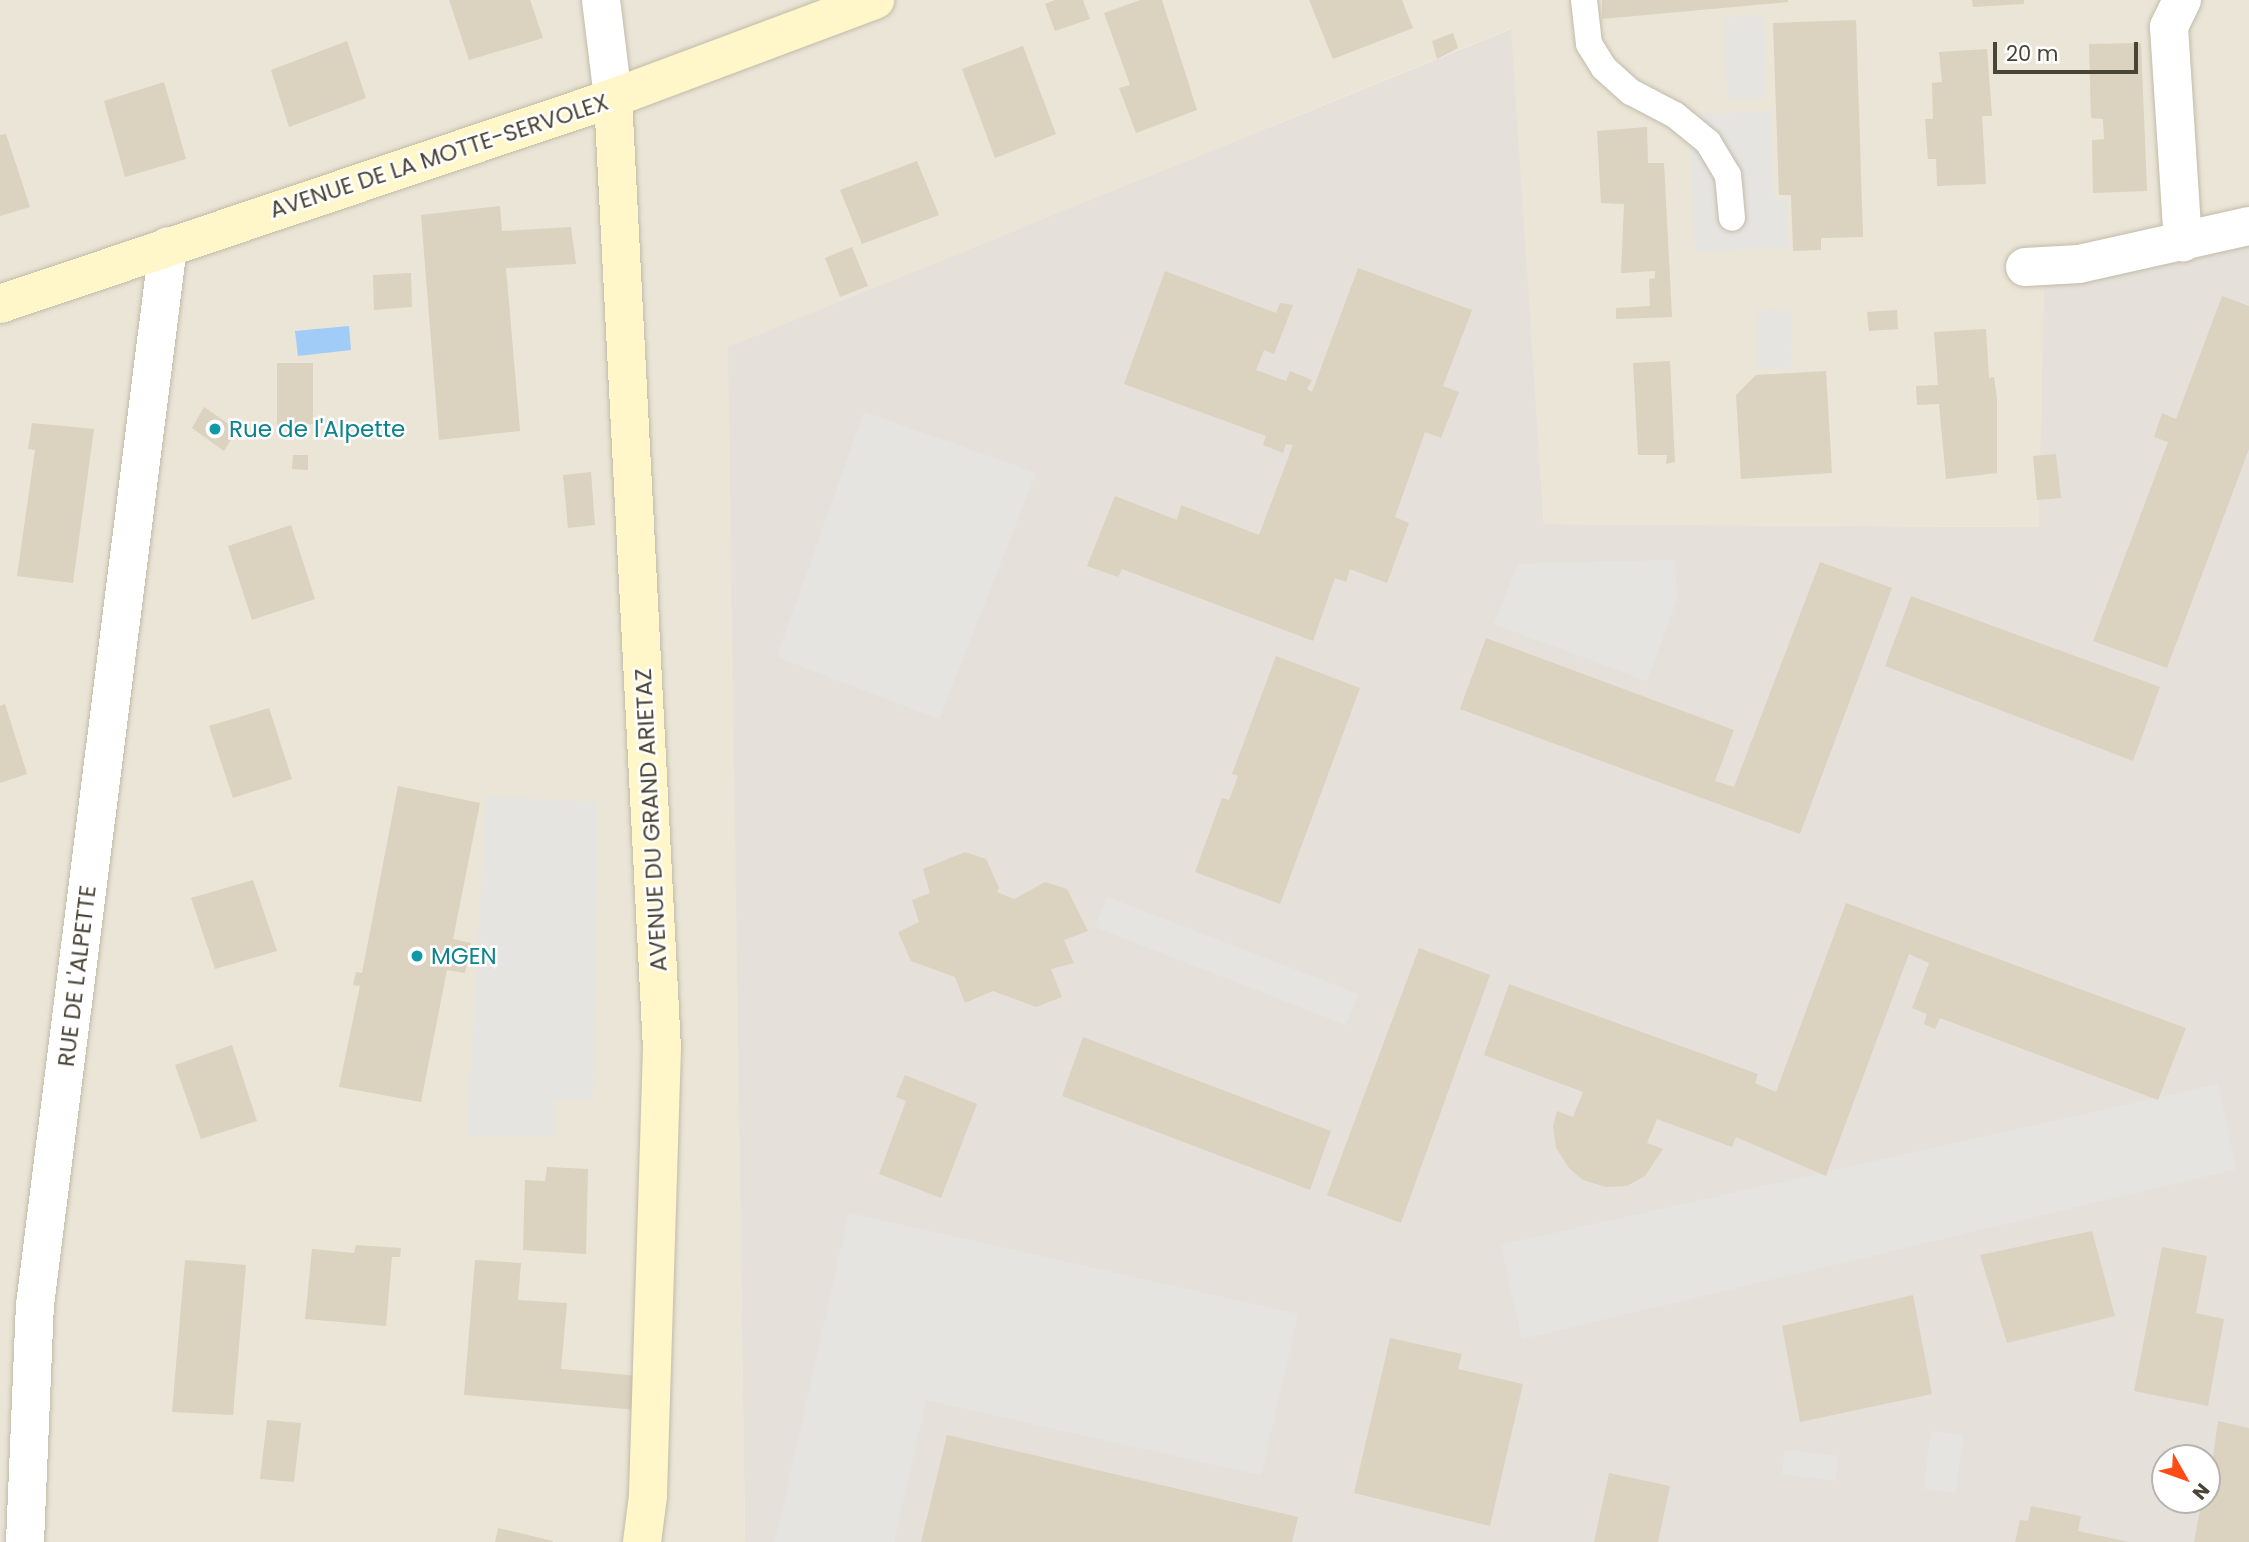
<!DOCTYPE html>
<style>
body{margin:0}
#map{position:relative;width:2249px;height:1542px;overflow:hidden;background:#f5f2e8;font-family:Poppins,sans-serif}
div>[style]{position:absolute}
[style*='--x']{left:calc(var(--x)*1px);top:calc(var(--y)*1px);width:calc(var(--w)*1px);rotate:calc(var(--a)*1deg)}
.residential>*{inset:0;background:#eae5d6}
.industrial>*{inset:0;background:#e5e1da}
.parking>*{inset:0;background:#e6e4e0}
.water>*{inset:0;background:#a0ccf7}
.building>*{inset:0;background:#dbd2bf}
.roads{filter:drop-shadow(0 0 2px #c2bbaa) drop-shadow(0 0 2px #c2bbaa)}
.service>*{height:26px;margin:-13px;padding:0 13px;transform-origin:13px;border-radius:13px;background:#fff}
.minor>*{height:38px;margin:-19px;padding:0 19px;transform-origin:19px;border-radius:19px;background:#fff}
.secondary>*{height:38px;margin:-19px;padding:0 19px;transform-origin:19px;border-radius:19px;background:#fff6c9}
.dots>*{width:19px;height:19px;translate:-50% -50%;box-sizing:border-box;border:4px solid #fff;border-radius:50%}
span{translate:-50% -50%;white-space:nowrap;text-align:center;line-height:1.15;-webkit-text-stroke:5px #fff;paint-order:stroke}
.street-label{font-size:23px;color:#4a4436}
.culture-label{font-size:23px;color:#0d838f}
.left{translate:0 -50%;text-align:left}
.north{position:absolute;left:2151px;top:1444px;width:70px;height:70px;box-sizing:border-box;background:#fff;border:2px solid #b7b4af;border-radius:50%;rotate:130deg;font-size:19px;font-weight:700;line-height:28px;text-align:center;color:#4a4436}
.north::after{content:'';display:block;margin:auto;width:24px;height:32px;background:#ff4b16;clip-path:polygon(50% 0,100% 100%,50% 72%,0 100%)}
.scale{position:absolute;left:1993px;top:42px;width:145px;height:32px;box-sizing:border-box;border:4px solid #4a4436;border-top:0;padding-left:9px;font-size:21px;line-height:24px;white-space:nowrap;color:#4a4436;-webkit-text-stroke:5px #fff;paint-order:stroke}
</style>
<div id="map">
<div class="residential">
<i style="clip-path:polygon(0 0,2249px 0,2249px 214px,2044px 266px,2040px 527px,1544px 524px,1510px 29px,729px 347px,745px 1542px,0 1542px)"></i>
</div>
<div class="industrial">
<i style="clip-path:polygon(evenodd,1511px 29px,1544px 524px,2039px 527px,2044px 266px,2249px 214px,2249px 1542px,745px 1542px,728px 347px,1511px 29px,2165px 1458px,2207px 1458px,2207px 1500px,2165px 1500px,2165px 1458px)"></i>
</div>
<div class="parking">
<i style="clip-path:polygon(1764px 16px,1765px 98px,1727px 99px,1725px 17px)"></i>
<i style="clip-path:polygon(1771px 111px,1775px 200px,1787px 199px,1789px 247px,1695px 252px,1689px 115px)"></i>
<i style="clip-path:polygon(1758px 310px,1792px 311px,1791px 369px,1757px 368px)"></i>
<i style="clip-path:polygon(864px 412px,1036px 473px,939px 719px,777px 657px)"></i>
<i style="clip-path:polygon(1675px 560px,1677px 599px,1647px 681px,1494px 624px,1518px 564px)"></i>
<i style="clip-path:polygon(486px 796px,598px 802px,593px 1100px,554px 1100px,554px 1137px,467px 1136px)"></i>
<i style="clip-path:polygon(1107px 897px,1358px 994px,1346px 1025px,1095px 927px)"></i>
<i style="clip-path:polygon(2218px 1084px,2236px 1169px,1522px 1339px,1501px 1245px)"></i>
<i style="clip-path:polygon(849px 1213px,1298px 1314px,1261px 1475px,926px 1400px,894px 1542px,775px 1542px)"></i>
<i style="clip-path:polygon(1931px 1431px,1963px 1435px,1956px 1493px,1924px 1489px)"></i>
<i style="clip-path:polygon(1785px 1450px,1838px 1456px,1835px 1481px,1782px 1474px)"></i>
</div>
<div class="water">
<i style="clip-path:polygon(349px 326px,351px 350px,298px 356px,295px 331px)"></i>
</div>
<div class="building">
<i style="clip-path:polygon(449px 0,530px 0,543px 38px,469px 60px)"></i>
<i style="clip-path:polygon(1055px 0,1083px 0,1090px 19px,1055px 31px,1045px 4px)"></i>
<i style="clip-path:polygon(1140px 0,1162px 0,1197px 110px,1136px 133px,1119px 88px,1130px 85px,1104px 13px)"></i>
<i style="clip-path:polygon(1309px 0,1402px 0,1413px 28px,1333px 59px)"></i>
<i style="clip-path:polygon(1602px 0,1788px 0,1788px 2px,1602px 19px)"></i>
<i style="clip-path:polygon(1972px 0,2024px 0,2024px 4px,1973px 7px)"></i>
<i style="clip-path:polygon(1856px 20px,1863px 237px,1821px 238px,1821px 250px,1793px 251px,1791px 195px,1779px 195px,1773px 23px)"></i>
<i style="clip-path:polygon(1453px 33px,1458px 48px,1437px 59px,1432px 41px)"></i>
<i style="clip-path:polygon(347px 41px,366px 98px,289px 127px,271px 70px)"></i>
<i style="clip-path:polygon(2141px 43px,2147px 191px,2093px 193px,2092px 140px,2104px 139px,2103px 119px,2091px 118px,2089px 44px)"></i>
<i style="clip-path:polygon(1023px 46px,1056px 134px,995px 158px,962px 69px)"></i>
<i style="clip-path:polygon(1987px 49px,1992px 116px,1982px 116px,1986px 184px,1937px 186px,1936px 159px,1928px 159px,1925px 119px,1933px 119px,1932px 83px,1942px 82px,1939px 52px)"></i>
<i style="clip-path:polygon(164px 82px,186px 159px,125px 177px,104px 101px)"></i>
<i style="clip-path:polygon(1647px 127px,1648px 163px,1664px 163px,1672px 317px,1616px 319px,1616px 308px,1650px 306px,1649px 279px,1655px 278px,1655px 271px,1621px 273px,1624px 204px,1601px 203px,1597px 131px)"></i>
<i style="clip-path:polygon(6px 134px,30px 207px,0 216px,0 135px)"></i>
<i style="clip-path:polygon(917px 161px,939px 215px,862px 244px,840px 190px)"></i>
<i style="clip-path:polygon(500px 206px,502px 231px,571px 227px,576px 264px,506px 268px,520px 431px,439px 440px,421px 215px)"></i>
<i style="clip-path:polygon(852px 247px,868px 286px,840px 297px,825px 258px)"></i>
<i style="clip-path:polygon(1358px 268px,1472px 310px,1443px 386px,1459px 392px,1441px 438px,1425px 432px,1395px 517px,1409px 523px,1387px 583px,1350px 569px,1346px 582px,1335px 578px,1313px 641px,1122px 569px,1118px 577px,1087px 566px,1115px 496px,1177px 520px,1181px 505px,1259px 535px,1293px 445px,1286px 444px,1283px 453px,1263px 445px,1266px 436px,1124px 384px,1165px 271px,1276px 313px,1280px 303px,1293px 305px,1274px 354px,1264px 350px,1256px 370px,1286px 381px,1290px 371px,1312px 380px,1307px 389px,1312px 392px)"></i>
<i style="clip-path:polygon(411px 273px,412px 307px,374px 310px,373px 275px)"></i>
<i style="clip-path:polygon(2222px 296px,2249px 306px,2249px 449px,2167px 668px,2093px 641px,2168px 442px,2154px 437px,2162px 413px,2176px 419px)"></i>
<i style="clip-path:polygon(1897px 310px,1898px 329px,1869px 331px,1867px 312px)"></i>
<i style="clip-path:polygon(1986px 329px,1989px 378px,1994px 377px,1997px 399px,1997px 473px,1946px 479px,1939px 404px,1917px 405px,1916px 386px,1938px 385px,1934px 332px)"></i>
<i style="clip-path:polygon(1670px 361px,1675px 462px,1666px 464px,1667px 455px,1638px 455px,1633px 363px)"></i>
<i style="clip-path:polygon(277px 363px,313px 363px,313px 424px,277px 425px)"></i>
<i style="clip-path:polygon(1826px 371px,1832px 473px,1741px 479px,1736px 395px,1756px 375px)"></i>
<i style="clip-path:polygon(204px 407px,237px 430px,224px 451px,192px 428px)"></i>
<i style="clip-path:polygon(32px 423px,94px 429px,73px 583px,17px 576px,35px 450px,28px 449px)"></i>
<i style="clip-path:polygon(2056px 454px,2061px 498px,2037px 500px,2033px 456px)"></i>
<i style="clip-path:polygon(293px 455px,308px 455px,308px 470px,292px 469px)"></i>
<i style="clip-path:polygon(591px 472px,595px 525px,568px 528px,563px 475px)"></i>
<i style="clip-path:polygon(291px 525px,315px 599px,252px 620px,228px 546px)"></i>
<i style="clip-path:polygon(1820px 562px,1892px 588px,1800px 834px,1460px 709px,1486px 638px,1734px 730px,1715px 781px,1734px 787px)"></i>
<i style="clip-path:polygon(1911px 596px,2160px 687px,2133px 761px,1885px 666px)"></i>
<i style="clip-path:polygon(1276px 656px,1360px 688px,1280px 904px,1195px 872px,1222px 798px,1229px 800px,1238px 776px,1232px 774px)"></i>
<i style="clip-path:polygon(5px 704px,27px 774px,0 783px,0 706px)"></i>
<i style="clip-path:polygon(269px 708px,292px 779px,233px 798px,209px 726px)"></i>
<i style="clip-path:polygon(398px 786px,480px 803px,453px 939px,471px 943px,465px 973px,447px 970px,421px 1102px,339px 1087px,360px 986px,353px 985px,356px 972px,362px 973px)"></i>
<i style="clip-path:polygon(965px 852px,986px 859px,999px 888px,997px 892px,1014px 899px,1045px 882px,1067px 889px,1088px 931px,1064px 940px,1074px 963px,1051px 969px,1062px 997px,1036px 1007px,993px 991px,965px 1003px,955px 977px,911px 961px,898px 932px,919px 922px,912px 900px,930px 893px,923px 869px)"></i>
<i style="clip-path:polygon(253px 880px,277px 951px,215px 969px,191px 898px)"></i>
<i style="clip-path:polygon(1846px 903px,2186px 1028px,2158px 1100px,1940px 1018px,1935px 1029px,1924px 1024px,1927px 1014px,1912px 1008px,1929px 963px,1909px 954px,1826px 1176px,1736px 1137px,1732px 1147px,1657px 1119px,1647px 1143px,1663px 1149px,1645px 1176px,1627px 1186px,1606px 1187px,1583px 1180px,1569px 1168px,1556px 1148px,1553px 1126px,1557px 1111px,1573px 1117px,1583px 1092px,1484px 1055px,1509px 984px,1758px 1074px,1755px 1083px,1776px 1092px)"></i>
<i style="clip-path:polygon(1419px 948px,1490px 975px,1401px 1223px,1327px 1195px)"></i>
<i style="clip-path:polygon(1083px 1037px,1331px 1131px,1310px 1190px,1062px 1096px)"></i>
<i style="clip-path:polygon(232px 1045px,257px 1121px,201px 1139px,175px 1065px)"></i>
<i style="clip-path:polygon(905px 1075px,977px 1104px,941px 1198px,879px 1174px,906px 1101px,896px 1097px)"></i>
<i style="clip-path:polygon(547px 1167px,588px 1169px,586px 1254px,523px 1250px,525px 1180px,545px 1181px)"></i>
<i style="clip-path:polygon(2092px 1231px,2115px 1316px,2007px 1343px,1980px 1255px)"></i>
<i style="clip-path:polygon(356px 1245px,401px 1248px,400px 1257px,392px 1257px,386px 1326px,305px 1319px,312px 1249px,354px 1253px)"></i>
<i style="clip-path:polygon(2162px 1247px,2207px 1256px,2196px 1313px,2224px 1319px,2208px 1406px,2134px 1391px)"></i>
<i style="clip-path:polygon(185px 1260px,246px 1265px,233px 1415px,172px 1412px)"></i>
<i style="clip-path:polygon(475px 1260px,521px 1263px,518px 1300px,567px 1303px,561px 1369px,640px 1376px,637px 1410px,464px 1395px)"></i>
<i style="clip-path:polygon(1913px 1295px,1932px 1394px,1800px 1422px,1782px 1326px)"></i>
<i style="clip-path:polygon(1390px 1338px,1462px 1354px,1458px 1369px,1523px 1384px,1490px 1526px,1354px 1493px)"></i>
<i style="clip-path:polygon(267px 1420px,301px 1423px,294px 1482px,260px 1479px)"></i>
<i style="clip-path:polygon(2218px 1421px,2249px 1428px,2249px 1542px,2194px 1542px,2202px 1500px,2207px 1500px)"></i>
<i style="clip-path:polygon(947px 1435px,1298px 1517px,1292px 1542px,921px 1542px)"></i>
<i style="clip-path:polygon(1609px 1473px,1670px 1486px,1658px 1542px,1594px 1542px)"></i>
<i style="clip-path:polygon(2031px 1506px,2081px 1516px,2078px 1531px,2129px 1542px,2015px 1542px,2020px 1520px,2028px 1521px)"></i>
<i style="clip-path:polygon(498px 1528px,553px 1541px,553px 1542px,495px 1542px)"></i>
</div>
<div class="roads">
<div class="service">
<i style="--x:1584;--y:0;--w:44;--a:83.5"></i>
<i style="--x:1589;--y:44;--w:28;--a:58"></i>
<i style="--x:1604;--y:68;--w:36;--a:42"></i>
<i style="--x:1631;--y:92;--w:50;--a:27.6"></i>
<i style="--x:1675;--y:115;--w:43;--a:39.3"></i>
<i style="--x:1708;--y:142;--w:39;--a:59"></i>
<i style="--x:1728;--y:175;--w:43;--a:84.7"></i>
</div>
<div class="minor">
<i style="--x:601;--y:0;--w:99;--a:83"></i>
<i style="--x:2182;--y:0;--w:30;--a:116"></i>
<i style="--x:2169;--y:27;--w:216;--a:86.3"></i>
<i style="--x:2025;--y:267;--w:54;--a:-3.2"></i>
<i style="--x:2079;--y:264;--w:174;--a:-12.6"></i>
<i style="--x:25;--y:1542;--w:237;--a:-87.6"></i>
<i style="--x:35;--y:1305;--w:1067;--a:-82.84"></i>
</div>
<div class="secondary">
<i style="--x:613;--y:98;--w:951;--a:87.05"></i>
<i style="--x:662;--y:1048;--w:448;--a:91.8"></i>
<i style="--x:648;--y:1496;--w:46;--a:97.4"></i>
<i style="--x:0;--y:304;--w:647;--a:-18.58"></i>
<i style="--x:613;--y:98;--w:280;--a:-20.5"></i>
</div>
</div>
<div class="dots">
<i style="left:215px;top:429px;background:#0f9aa8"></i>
<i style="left:417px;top:956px;background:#0f9aa8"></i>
</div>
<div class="street-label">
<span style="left:439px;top:156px;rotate:-18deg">AVENUE DE LA MOTTE-SERVOLEX</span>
<span style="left:651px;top:820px;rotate:-93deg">AVENUE DU GRAND ARIETAZ</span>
<span style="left:77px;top:976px;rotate:-83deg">RUE DE L'ALPETTE</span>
</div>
<div class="culture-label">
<span class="left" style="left:229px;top:429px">Rue de l'Alpette</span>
<span class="left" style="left:431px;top:956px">MGEN</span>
</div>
<div class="north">N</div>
<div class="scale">20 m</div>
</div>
